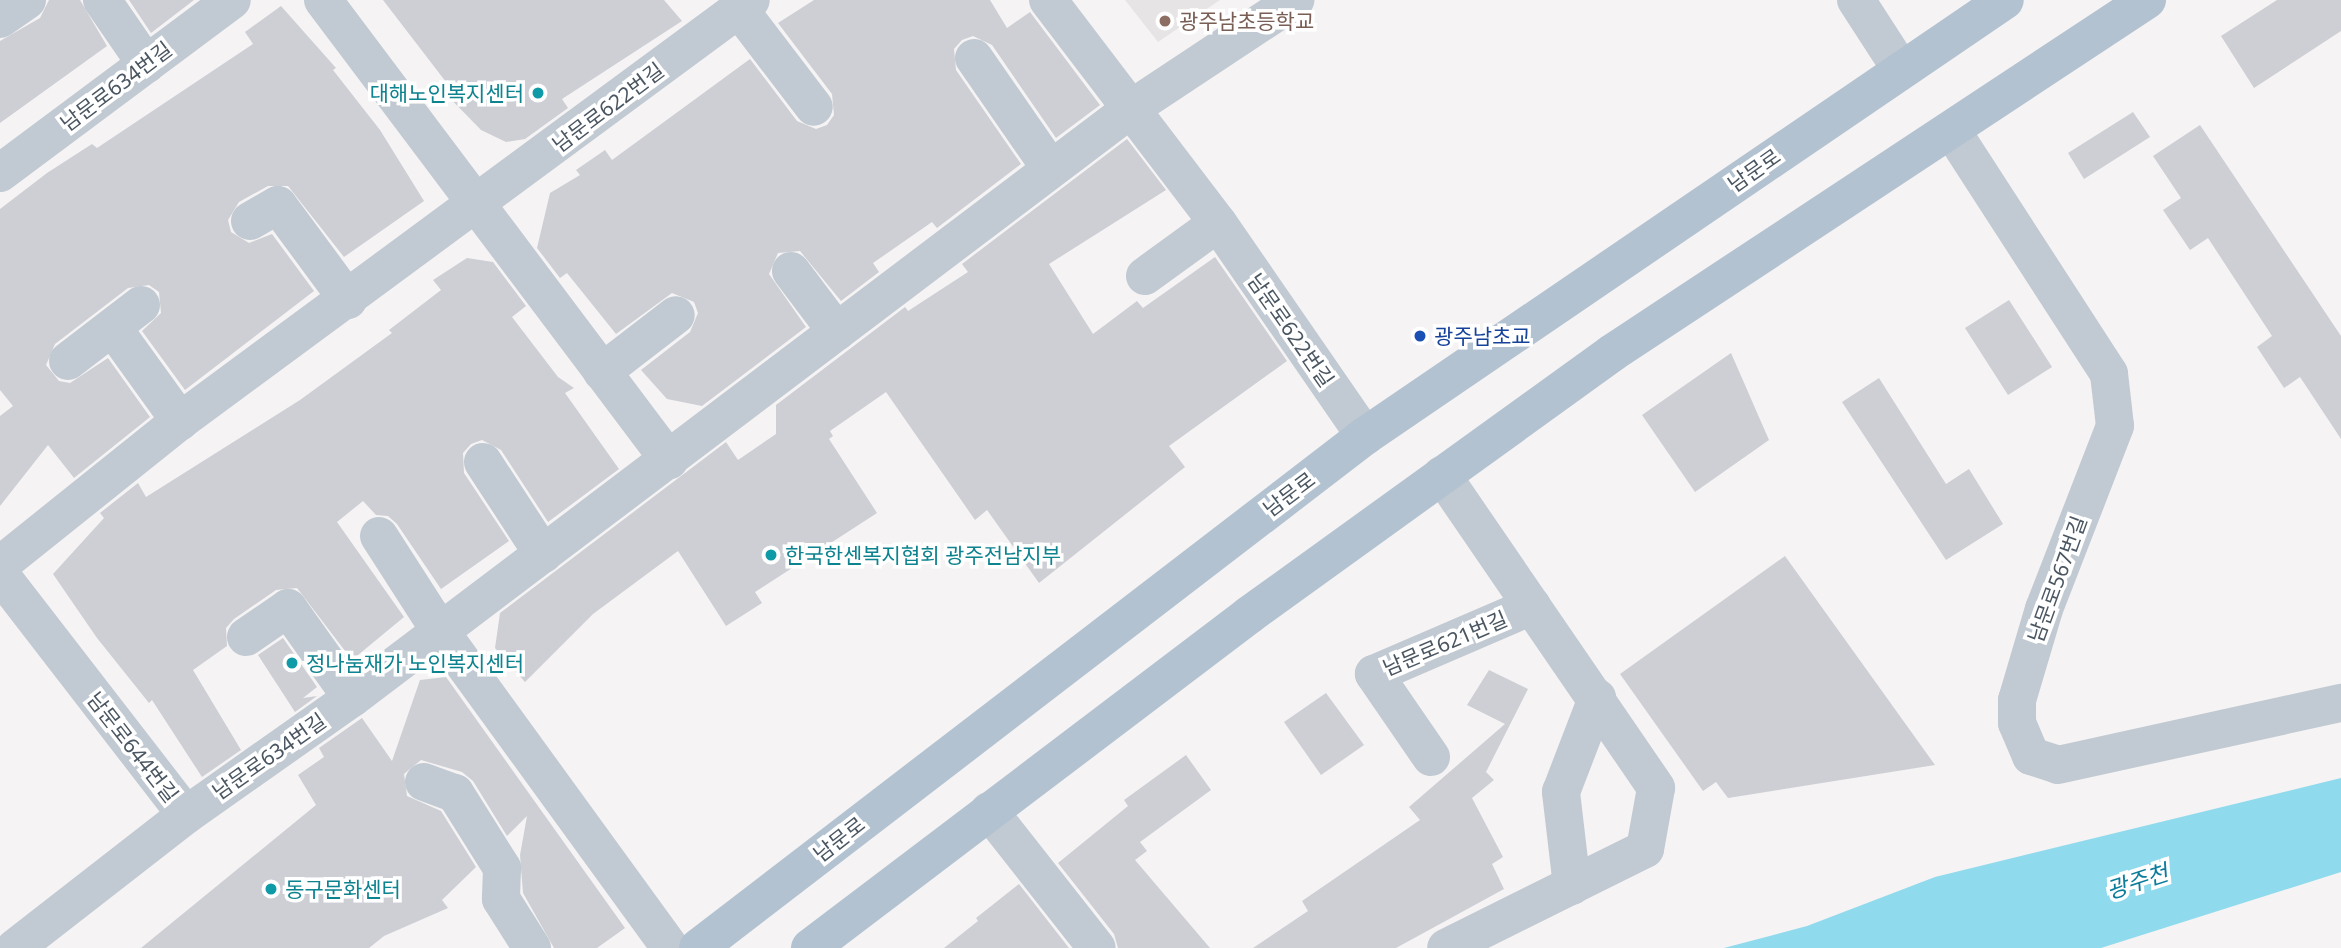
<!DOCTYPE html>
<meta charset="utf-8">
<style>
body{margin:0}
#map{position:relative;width:2341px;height:948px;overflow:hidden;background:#f5f3f3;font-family:"Noto Sans","Noto Sans KR",sans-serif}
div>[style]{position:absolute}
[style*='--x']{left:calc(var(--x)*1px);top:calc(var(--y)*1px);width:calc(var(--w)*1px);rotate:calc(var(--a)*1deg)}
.education>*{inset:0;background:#e6e4e5}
.water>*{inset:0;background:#90daee}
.building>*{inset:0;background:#cdcfd5}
.minor>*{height:38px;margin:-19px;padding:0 19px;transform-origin:19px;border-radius:19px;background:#c1cad2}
.major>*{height:38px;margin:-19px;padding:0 19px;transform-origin:19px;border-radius:19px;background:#b3c2d1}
.dots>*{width:19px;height:19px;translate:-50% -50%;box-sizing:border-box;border:4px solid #fff;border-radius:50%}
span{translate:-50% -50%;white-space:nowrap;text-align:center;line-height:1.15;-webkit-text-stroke:7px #fff;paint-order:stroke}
.education-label{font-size:21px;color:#785e54}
.left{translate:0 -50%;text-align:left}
.street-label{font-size:21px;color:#4a5661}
.culture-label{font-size:21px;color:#0d838f}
.right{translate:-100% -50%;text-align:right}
.transit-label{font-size:21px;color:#164399}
.water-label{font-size:23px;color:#0c7c9b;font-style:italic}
</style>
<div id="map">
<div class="education">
<i style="clip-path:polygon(1125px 0,1220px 0,1158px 42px)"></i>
</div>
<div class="water">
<i style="clip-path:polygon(2341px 778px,2341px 872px,2101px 948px,1724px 948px,1807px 926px,1935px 877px)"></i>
</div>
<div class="building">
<i style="clip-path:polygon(49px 0,80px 0,107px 46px,0 123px,0 41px,40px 18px)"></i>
<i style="clip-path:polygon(129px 0,194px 0,151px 33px)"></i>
<i style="clip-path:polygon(383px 0,664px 0,682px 21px,562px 99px,568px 108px,525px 139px,506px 142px,481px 130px,439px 87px,446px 82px)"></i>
<i style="clip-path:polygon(814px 0,990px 0,1007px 28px,1030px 12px,1100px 105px,1056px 138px,992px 45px,973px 36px,962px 40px,954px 49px,956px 70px,1021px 164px,937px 228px,932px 222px,873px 263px,879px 272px,841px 301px,800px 251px,778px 253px,769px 274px,806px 327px,702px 406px,667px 399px,641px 370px,690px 332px,698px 313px,694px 302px,672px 293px,616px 334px,567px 273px,560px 278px,537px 248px,550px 193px,580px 175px,576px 170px,605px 150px,612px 160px,750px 59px,797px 121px,816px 129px,827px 125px,834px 115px,832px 94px,778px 23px)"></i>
<i style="clip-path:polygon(2277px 0,2341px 0,2341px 31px,2254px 88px,2221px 36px)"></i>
<i style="clip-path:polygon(281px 6px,336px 68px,333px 70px,380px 130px,424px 201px,344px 257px,288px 186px,268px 186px,239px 202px,228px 220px,231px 232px,249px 243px,272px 234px,314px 291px,185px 390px,142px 331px,161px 313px,159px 292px,149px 285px,128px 288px,55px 344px,46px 365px,59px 381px,70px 383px,108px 358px,150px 417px,74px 478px,48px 445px,0 506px,0 416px,13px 406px,0 390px,0 209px,47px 173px,92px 144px,97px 148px,253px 44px,245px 32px)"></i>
<i style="clip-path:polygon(2133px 112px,2150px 137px,2084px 179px,2068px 153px)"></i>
<i style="clip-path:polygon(2200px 125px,2341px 336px,2341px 439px,2300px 377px,2284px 388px,2257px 347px,2272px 336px,2208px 238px,2190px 250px,2163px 210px,2181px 198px,2153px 156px)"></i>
<i style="clip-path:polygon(1127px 139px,1166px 190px,1049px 264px,1093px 334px,1137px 301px,1143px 308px,1215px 257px,1287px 361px,1169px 446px,1185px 467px,1039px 583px,987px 510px,975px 520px,886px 392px,830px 431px,833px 436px,829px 439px,877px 513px,755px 592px,762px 603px,726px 626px,678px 551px,593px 614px,525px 682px,495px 648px,500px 613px,726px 442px,738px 460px,776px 434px,776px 405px,905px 307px,908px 311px,968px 272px,962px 264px)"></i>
<i style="clip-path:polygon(467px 258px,493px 262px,526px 306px,512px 317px,558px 377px,574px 388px,565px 393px,619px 469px,548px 522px,501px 450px,482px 440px,471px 444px,463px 453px,464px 473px,509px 541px,441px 589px,397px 524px,388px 516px,376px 515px,363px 501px,337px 522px,404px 617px,352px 660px,297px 588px,276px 590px,234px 619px,226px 628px,227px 646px,193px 670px,241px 750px,202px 777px,152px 700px,149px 703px,97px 638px,53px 574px,104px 518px,100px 513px,138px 483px,146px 497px,300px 400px,392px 333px,389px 330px,441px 290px,433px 280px)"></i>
<i style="clip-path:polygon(2009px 300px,2052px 367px,2008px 395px,1965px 328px)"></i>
<i style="clip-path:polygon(1731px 353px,1769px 440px,1695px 492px,1642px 415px)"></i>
<i style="clip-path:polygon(1879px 378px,1946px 484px,1969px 469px,2003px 524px,1946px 560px,1842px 402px)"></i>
<i style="clip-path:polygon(1785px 556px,1935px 765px,1728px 798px,1716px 782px,1703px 791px,1620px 674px)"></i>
<i style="clip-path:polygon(283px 638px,317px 687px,303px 698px,317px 696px,295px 712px,258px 655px)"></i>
<i style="clip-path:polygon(1489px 670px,1528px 689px,1486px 772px,1494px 780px,1472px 798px,1503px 857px,1492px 864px,1504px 889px,1396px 948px,1253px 948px,1308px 911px,1302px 901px,1420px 820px,1409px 807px,1505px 724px,1467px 705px)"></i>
<i style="clip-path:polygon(446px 677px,625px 928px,597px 948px,554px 948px,523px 893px,520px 855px,527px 816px,507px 836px,473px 781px,462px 772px,421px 760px,404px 774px,407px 796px,441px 811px,476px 867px,442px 900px,448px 908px,384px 936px,369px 948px,141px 948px,316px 805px,298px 775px,324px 757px,319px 748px,362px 718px,392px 761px,420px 680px)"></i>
<i style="clip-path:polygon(1326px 693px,1364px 745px,1321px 775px,1284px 722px)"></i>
<i style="clip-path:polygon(1186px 755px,1211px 790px,1140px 842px,1147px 851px,1135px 860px,1210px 948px,1118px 948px,1114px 934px,1058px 863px,1128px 806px,1124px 800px)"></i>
<i style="clip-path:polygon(1019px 884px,1069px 948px,944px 948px,978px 921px,976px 918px)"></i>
</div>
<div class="minor">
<i style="--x:102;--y:0;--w:78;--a:55.5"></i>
<i style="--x:323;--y:0;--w:576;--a:53.05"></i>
<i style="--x:1048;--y:0;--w:280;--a:52.7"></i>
<i style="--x:1218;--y:223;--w:259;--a:55.4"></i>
<i style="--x:1856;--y:0;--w:81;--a:57.1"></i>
<i style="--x:739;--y:9;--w:123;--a:52.6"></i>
<i style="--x:0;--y:19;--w:33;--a:-35"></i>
<i style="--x:974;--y:58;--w:135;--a:55.3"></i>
<i style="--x:1952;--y:131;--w:289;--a:57.1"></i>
<i style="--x:2109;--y:374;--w:52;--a:83.4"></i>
<i style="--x:2115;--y:426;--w:196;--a:111.2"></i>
<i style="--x:2044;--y:609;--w:95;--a:106.5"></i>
<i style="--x:2017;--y:700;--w:23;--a:90"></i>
<i style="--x:2017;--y:723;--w:36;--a:67"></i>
<i style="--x:2031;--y:756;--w:28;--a:18"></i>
<i style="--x:2058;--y:765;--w:290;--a:-12.4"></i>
<i style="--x:0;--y:173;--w:289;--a:-36.7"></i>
<i style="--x:250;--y:221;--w:32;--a:-30"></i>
<i style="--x:278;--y:205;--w:118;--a:53.6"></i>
<i style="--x:791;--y:271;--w:76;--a:53"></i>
<i style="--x:1145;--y:276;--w:90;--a:-36"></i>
<i style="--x:113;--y:328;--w:115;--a:54.2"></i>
<i style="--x:68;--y:361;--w:92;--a:-37.5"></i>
<i style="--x:602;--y:372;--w:93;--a:-37.6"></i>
<i style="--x:483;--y:462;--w:110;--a:56.9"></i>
<i style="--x:1442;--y:475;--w:379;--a:55.6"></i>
<i style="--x:1656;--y:788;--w:62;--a:100.2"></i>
<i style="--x:1645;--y:849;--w:222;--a:153.6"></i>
<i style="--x:379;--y:536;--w:113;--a:57.3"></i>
<i style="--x:440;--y:631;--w:392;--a:54"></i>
<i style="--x:0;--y:565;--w:231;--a:-38.7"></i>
<i style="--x:180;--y:421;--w:709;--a:-36.4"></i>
<i style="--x:0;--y:574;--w:304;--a:52.3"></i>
<i style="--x:246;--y:637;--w:51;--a:-34.6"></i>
<i style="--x:288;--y:608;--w:110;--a:54.6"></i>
<i style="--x:1431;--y:757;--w:101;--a:-124.5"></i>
<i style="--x:1374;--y:674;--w:172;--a:-23.3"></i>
<i style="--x:424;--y:782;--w:33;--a:20"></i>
<i style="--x:455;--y:793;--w:89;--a:57.9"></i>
<i style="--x:502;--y:868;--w:31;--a:92"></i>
<i style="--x:501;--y:899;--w:58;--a:57.7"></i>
<i style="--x:989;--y:811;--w:174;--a:51.8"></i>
<i style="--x:1572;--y:886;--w:95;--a:-96.7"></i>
<i style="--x:1561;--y:792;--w:101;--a:-69"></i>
<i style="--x:15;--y:948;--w:217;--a:-37.9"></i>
<i style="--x:186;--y:815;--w:203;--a:-35.2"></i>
<i style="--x:352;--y:698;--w:978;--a:-37.1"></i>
<i style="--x:1132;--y:108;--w:196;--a:-33.5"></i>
</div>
<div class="major">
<i style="--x:698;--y:948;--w:841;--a:-37.51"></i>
<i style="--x:1365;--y:436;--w:774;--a:-34.26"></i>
<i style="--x:810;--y:948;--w:551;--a:-37.18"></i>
<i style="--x:1249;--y:615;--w:448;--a:-35.8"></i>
<i style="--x:1612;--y:353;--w:641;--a:-33.42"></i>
</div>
<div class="dots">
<i style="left:1165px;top:21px;background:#8d6e63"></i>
<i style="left:538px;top:93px;background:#0f9aa8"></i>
<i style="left:1420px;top:336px;background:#1a4fb4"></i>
<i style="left:771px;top:555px;background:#0f9aa8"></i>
<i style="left:292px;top:663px;background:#0f9aa8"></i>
<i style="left:271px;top:889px;background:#0f9aa8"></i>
</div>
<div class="education-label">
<span class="left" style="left:1179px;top:21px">광주남초등학교</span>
</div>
<div class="street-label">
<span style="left:116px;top:86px;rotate:-37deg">남문로634번길</span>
<span style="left:608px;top:107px;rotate:-37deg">남문로622번길</span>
<span style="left:1754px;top:170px;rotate:-35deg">남문로</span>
<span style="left:1291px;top:330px;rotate:55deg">남문로622번길</span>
<span style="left:1289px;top:494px;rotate:-37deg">남문로</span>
<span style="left:2057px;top:579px;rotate:-70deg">남문로567번길</span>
<span style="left:1445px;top:643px;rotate:-23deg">남문로621번길</span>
<span style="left:133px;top:747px;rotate:52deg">남문로644번길</span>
<span style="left:269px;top:756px;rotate:-35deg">남문로634번길</span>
<span style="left:839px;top:839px;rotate:-38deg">남문로</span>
</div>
<div class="culture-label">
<span class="right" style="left:524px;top:93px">대해노인복지센터</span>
<span class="left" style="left:785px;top:555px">한국한센복지협회 광주전남지부</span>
<span class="left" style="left:306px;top:663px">정나눔재가 노인복지센터</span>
<span class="left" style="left:285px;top:889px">동구문화센터</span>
</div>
<div class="transit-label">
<span class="left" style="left:1434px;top:336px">광주남초교</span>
</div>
<div class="water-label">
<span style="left:2137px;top:881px;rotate:-18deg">광주천</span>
</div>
</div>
